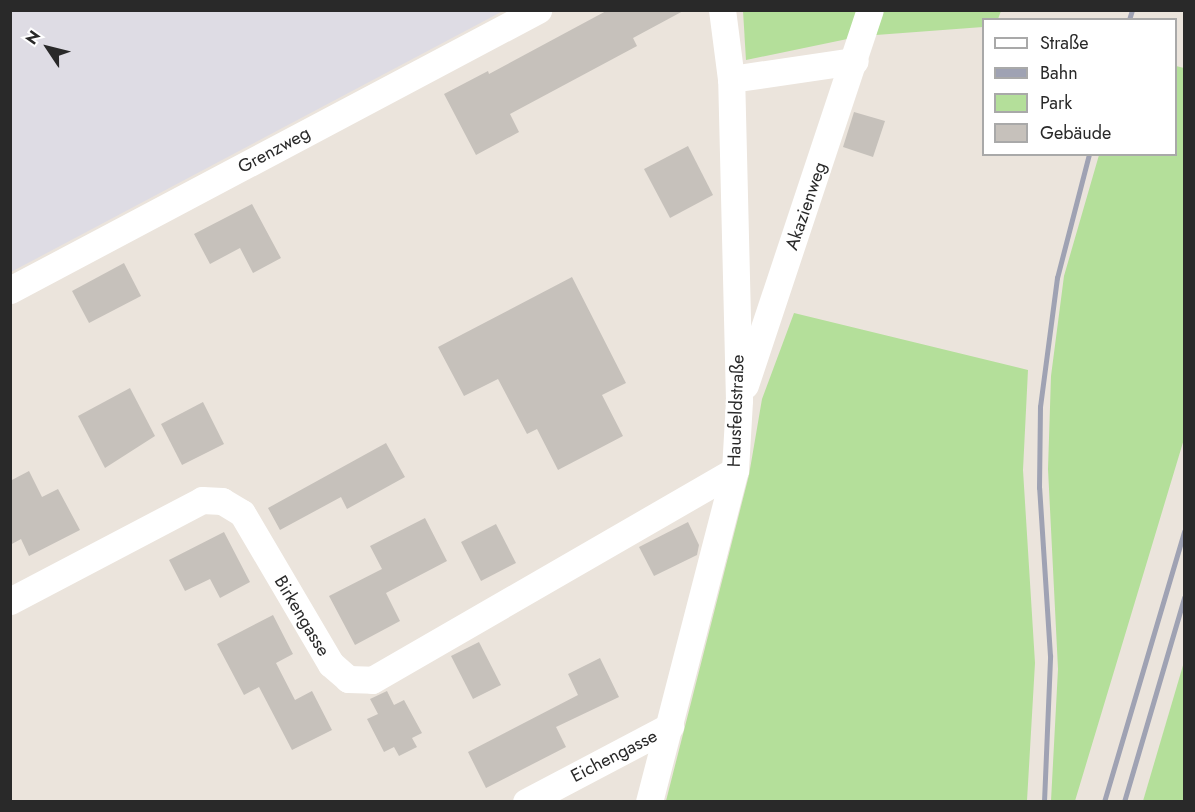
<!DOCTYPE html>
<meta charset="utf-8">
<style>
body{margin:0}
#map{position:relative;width:1195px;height:812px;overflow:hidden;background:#ebe4dc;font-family:Jost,sans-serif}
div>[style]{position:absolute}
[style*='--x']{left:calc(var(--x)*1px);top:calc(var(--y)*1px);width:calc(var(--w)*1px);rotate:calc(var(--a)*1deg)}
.industrial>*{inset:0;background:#dedce4}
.green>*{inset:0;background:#b4df9a}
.building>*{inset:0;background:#c6c1bb}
.minor>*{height:27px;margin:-13.5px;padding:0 13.5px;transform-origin:13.5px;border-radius:13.5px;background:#fff}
.rail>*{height:4.5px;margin:-2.25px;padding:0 2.25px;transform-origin:2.25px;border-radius:2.25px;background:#9fa2b3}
span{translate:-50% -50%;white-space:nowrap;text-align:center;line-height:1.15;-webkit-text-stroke:4.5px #fff;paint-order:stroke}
.street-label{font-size:18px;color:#292929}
.frame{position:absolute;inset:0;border:12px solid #292929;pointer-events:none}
.legend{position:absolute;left:982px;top:18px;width:195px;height:138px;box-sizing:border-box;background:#fff;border:2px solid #a9a9a9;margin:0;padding:8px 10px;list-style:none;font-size:18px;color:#292929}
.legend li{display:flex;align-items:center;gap:12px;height:30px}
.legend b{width:30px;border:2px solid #a9a9a9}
.north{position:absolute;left:18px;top:18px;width:60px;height:60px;-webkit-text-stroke:4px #fff;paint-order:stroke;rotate:305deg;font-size:16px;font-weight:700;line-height:24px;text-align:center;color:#292929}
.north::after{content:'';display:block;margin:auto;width:21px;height:27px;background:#292929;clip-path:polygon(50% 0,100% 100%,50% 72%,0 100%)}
</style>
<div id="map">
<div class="industrial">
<i style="clip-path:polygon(11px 10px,503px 10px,503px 11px,11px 272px)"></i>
</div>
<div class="green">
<i style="clip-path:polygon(743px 11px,864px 11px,857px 37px,746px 60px)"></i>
<i style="clip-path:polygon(882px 11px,1001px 11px,998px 19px,984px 20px,983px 27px,876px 35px)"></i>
<i style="clip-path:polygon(1176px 66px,1184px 68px,1184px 439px,1075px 801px,1051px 801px,1058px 669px,1048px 469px,1051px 376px,1064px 276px,1099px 155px,1176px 154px)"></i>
<i style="clip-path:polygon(794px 313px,1028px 370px,1023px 470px,1035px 663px,1027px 801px,666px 801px,749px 475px,762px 399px)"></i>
<i style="clip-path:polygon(1184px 662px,1184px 801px,1143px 801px)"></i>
</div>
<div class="building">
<i style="clip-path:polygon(608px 10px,685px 10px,633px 38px,637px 46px,510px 114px,519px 132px,476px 155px,444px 94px,488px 71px,489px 74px)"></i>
<i style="clip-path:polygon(854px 112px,885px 121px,873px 157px,843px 147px)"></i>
<i style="clip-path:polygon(688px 146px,713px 195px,670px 218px,644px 169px)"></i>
<i style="clip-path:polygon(252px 204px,281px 258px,253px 273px,240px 248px,210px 264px,194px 234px)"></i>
<i style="clip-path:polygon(124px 263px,141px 296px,89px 323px,72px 291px)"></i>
<i style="clip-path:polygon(572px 277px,626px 383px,602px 395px,623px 436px,558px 470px,537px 429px,527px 434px,498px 379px,464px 396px,438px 347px)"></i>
<i style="clip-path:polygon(130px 388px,155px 436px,105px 468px,78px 416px)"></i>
<i style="clip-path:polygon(203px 402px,224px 444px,182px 465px,161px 424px)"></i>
<i style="clip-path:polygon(386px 443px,405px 477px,347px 509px,341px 497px,280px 530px,268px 508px)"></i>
<i style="clip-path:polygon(29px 471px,42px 497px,58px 489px,80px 530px,29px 556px,21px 539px,10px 545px,10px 481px)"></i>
<i style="clip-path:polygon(425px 518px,447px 561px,386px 593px,400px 621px,355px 645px,329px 596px,382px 569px,370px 546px)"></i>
<i style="clip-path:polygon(688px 522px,699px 545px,697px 555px,654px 576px,639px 547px)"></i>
<i style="clip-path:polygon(496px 524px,516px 563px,481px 581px,461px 542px)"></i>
<i style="clip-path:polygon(224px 532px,250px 582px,220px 598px,210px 579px,185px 591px,169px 560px)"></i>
<i style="clip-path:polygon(273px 615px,293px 654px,276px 663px,295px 700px,312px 691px,332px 730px,292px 750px,259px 687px,244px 695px,217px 644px)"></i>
<i style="clip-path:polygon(479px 642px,501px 685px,473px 699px,451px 656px)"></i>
<i style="clip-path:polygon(600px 658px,619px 697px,556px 727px,566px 747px,486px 788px,468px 752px,578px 695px,568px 674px)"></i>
<i style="clip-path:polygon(387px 691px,394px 705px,404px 700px,422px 733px,412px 738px,417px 747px,399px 756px,394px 747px,384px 752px,367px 719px,378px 714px,370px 699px)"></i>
</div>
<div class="minor">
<i style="--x:731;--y:79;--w:125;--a:-8.3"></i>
<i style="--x:10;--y:290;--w:598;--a:-27.94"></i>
<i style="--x:745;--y:385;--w:395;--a:-71.6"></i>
<i style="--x:10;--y:601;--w:217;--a:-27.7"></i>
<i style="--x:202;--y:500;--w:20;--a:3"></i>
<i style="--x:222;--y:501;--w:23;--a:31"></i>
<i style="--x:242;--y:513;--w:175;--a:59.5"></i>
<i style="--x:331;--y:664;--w:23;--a:41"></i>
<i style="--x:348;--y:679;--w:24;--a:2"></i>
<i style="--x:372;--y:680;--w:419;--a:-30"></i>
<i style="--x:526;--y:802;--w:163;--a:-27.8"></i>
<i style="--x:649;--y:802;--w:343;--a:-75.5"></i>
<i style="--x:735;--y:470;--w:70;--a:-86.7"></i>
<i style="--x:739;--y:400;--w:321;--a:-91.4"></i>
<i style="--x:731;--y:79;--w:70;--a:-97.4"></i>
</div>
<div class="rail">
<i style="--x:1129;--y:20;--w:10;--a:-73"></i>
<i style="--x:1044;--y:802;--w:146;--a:-87.6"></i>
<i style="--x:1050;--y:656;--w:168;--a:-93.7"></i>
<i style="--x:1039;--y:488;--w:81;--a:-89.3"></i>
<i style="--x:1040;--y:407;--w:130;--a:-82.5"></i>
<i style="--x:1057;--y:278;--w:128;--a:-75.5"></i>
<i style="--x:1104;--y:802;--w:282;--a:-73.5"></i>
<i style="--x:1124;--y:802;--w:213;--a:-73.6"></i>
</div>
<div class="street-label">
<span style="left:274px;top:150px;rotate:-28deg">Grenzweg</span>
<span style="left:806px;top:206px;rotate:-71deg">Akazienweg</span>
<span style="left:736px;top:411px;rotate:-88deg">Hausfeldstraße</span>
<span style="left:302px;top:616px;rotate:59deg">Birkengasse</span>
<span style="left:614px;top:756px;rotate:-27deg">Eichengasse</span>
</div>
<div class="frame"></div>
<ul class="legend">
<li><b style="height:8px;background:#fff"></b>Straße</li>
<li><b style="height:8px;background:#9fa2b3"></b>Bahn</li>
<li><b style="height:16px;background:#b4df9a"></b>Park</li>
<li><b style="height:16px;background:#c6c1bb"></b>Gebäude</li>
</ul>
<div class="north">N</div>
</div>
